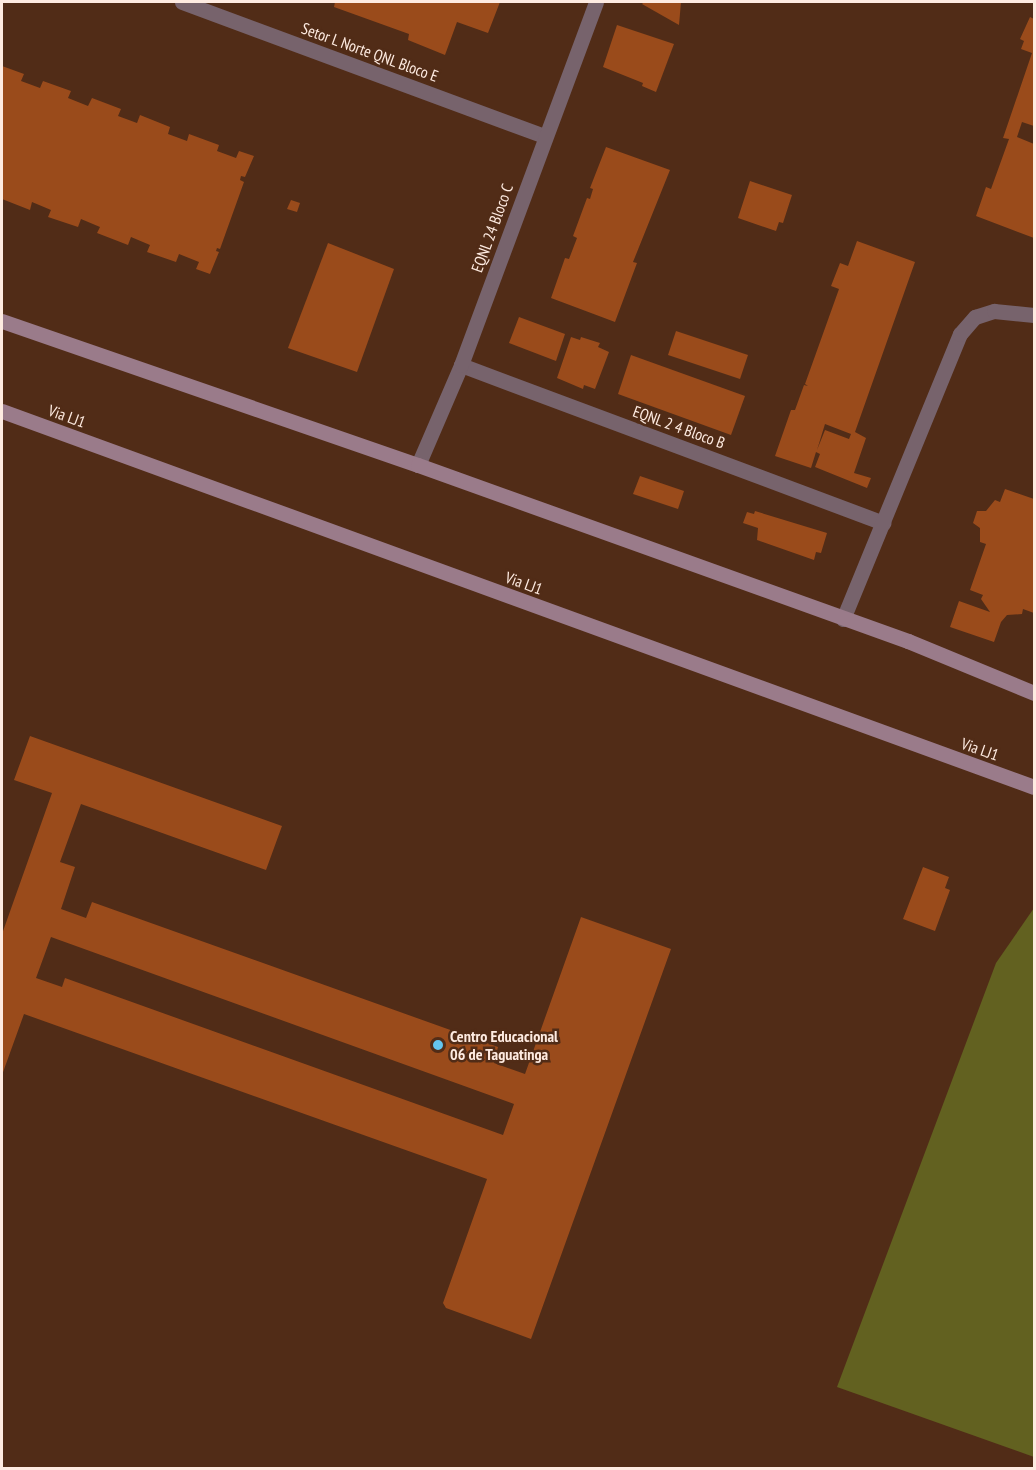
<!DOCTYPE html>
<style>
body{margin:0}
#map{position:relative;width:1036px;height:1470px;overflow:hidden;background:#512c17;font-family:"PT Sans Narrow",sans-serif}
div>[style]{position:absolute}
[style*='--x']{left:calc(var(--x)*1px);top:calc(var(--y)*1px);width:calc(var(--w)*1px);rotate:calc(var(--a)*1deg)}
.green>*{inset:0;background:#626120}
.building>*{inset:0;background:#9a4b1b}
.street>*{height:15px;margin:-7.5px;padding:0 7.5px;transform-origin:7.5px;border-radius:7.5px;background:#77636c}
.secondary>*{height:15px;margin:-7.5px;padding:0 7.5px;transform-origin:7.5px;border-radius:7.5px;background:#9a7b8a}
.dots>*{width:16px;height:16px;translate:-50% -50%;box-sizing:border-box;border:3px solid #512c17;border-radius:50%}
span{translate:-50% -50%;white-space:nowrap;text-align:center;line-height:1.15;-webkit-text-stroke:5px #512c17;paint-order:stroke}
.street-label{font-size:16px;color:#feebe1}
.poi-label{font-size:16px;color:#feebe1;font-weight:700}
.left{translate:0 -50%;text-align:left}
.frame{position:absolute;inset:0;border:3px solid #feebe1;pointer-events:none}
</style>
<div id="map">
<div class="green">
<i style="clip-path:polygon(1034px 908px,1034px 1457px,837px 1387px,996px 963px)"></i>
</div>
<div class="building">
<i style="clip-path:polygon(335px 2px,500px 2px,488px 33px,457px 22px,445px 55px,408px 40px,409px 34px,334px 7px)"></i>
<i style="clip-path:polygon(644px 2px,681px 2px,679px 25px,642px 4px)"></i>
<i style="clip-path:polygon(1030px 17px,1034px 19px,1034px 126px,1022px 122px,1017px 137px,1034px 144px,1034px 238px,976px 216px,986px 187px,991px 189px,1009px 139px,1003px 138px,1032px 53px,1021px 49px,1024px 41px,1020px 39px)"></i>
<i style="clip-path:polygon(617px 25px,674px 44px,656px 92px,642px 86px,643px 83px,603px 67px)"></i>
<i style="clip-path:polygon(2px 66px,24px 74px,21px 81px,40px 88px,43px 81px,71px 91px,68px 98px,88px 106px,92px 98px,121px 109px,118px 116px,137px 123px,140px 115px,170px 127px,168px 134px,187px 141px,189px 134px,219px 145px,217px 151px,236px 158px,239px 151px,254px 156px,245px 177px,241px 176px,240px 180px,244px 182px,220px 249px,217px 248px,216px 251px,219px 252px,210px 274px,196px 269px,199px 262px,179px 254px,176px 262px,147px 252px,150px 245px,131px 237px,128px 245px,97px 233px,100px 227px,81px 219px,78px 227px,48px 217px,51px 210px,32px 202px,30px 210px,2px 199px)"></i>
<i style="clip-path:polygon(606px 147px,670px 170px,633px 262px,637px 263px,615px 322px,551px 298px,565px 258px,569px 259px,577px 238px,573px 236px,587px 198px,590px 199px,593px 189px,590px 188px)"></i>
<i style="clip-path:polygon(750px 181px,792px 195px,783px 223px,779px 222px,776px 231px,738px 218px)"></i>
<i style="clip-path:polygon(291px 200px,300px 203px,297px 212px,287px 209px)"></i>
<i style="clip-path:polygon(evenodd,857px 241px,915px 262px,855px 432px,866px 438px,854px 473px,871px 478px,867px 488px,815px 467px,820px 454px,816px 452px,811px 468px,775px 456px,791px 410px,795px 410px,804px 385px,808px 386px,805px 384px,839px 289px,831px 286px,840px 263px,848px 266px,857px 241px,825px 424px,851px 434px,849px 439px,825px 430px,817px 450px,825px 424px)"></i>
<i style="clip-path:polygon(328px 243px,394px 269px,357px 372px,288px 348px)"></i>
<i style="clip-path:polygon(519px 317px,565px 334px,556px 361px,509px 343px)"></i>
<i style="clip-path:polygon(676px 331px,748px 355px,740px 379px,668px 355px)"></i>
<i style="clip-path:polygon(571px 337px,580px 340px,581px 337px,600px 343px,598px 347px,609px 352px,595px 389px,584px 385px,583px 389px,557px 378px)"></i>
<i style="clip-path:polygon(631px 355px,745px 396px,731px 435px,618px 394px)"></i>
<i style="clip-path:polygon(640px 476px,684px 491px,678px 509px,633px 494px)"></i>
<i style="clip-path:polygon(1005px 489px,1034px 499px,1034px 613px,1023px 609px,1022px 614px,1007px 615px,1001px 622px,994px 642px,950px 627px,959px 601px,990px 612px,981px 599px,983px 595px,970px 590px,986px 544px,980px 542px,980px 528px,973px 523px,977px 511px,986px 511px,995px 500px,1000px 502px)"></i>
<i style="clip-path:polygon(755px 511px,827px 533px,821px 553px,816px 552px,814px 560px,757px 540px,758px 528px,743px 523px,747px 512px,754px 514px)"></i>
<i style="clip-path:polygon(evenodd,30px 736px,282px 826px,266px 870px,81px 804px,60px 862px,75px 867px,61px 909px,86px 918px,92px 902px,498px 1047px,494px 1063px,525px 1074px,581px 917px,671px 949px,531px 1339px,446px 1308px,443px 1303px,487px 1179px,24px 1014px,2px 1075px,2px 934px,52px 793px,14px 780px,30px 736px,51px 937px,514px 1104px,503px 1135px,65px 978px,62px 987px,36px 978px,51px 937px)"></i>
<i style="clip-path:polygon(923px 867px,949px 877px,945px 888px,950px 890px,935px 931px,903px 919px)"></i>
</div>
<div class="street">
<i style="--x:182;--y:2;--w:387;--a:20.3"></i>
<i style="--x:461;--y:365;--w:451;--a:20.5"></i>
<i style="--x:418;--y:465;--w:109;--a:-66.7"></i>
<i style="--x:461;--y:365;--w:387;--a:-69.6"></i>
<i style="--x:843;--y:619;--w:308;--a:-67.7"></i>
<i style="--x:960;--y:334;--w:23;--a:-49"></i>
<i style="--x:975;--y:317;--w:20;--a:-18"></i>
<i style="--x:994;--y:311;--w:40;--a:5.7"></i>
</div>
<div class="secondary">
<i style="--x:2;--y:321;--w:440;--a:19.1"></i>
<i style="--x:418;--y:465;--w:521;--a:19.76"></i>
<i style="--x:908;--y:641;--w:136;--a:22.4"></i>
<i style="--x:2;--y:411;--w:1098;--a:20.02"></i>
</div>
<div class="dots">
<i style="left:438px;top:1045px;background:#64c5ee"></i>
</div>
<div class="street-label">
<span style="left:370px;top:52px;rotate:20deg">Setor L Norte QNL Bloco E</span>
<span style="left:492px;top:228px;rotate:-70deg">EQNL 24 Bloco C</span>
<span style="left:67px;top:416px;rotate:20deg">Via LJ1</span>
<span style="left:679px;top:427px;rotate:20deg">EQNL 2 4 Bloco B</span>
<span style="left:524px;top:583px;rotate:20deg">Via LJ1</span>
<span style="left:980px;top:749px;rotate:19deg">Via LJ1</span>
</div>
<div class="poi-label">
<span class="left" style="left:450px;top:1045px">Centro Educacional<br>06 de Taguatinga</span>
</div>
<div class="frame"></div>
</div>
